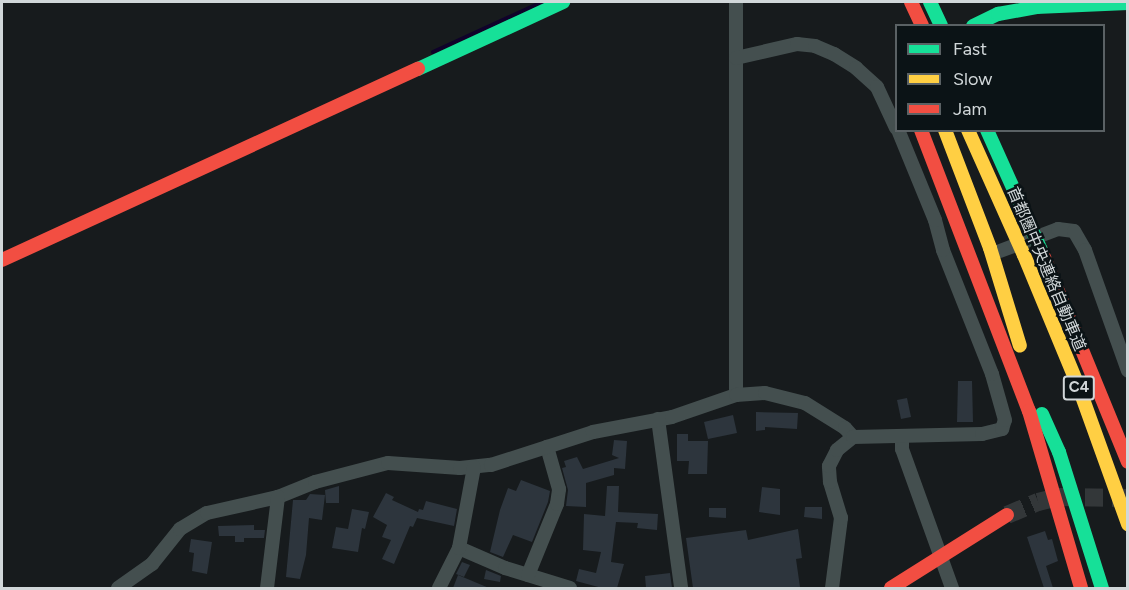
<!DOCTYPE html>
<meta charset="utf-8">
<style>
body{margin:0}
#map{position:relative;width:1129px;height:590px;overflow:hidden;background:#171b1d;font-family:Figtree,"Noto Sans JP",sans-serif}
div>[style]{position:absolute}
[style*='--x']{left:calc(var(--x)*1px);top:calc(var(--y)*1px);width:calc(var(--w)*1px);rotate:calc(var(--a)*1deg)}
.stream>*{height:4px;margin:-2px;padding:0 2px;transform-origin:2px;border-radius:2px;background:#0f022a}
.building>*{inset:0;background:#2d353d}
.secondary-tunnel>*{height:18px;margin-top:-9px;transform-origin:0;background:repeating-linear-gradient(90deg,#333739 0 18px,transparent 0 27px)}
.street>*{height:14px;margin:-7px;padding:0 7px;transform-origin:7px;border-radius:7px;background:#444f4f}
.fast>*{height:14px;margin:-7px;padding:0 7px;transform-origin:7px;border-radius:7px;background:#16e098}
.slow>*{height:14px;margin:-7px;padding:0 7px;transform-origin:7px;border-radius:7px;background:#ffcf43}
.jam>*{height:14px;margin:-7px;padding:0 7px;transform-origin:7px;border-radius:7px;background:#f24e42}
.fast-bridge>*{height:14px;margin:-7px;padding:0 7px;transform-origin:7px;border-radius:7px;background:#16e098}
.slow-bridge>*{height:14px;margin:-7px;padding:0 7px;transform-origin:7px;border-radius:7px;background:#ffcf43}
.jam-bridge>*{height:14px;margin:-7px;padding:0 7px;transform-origin:7px;border-radius:7px;background:#f24e42}
span{translate:-50% -50%;white-space:nowrap;text-align:center;line-height:1.15;-webkit-text-stroke:5px #0b1316;paint-order:stroke}
.shield-label span{padding:2px 4px;background:#0b1316;border:2px solid;border-radius:4px;-webkit-text-stroke-width:0}
.shield-label{font-size:15px;color:#d1d7d9;font-weight:700}
.street-label{font-size:16px;color:#d1d7d9}
.frame{position:absolute;inset:0;border:3px solid #d1d7d9;pointer-events:none}
.legend{position:absolute;left:895px;top:24px;width:210px;height:108px;box-sizing:border-box;background:#0b1316;border:2px solid #5a6164;margin:0;padding:8px 10px;list-style:none;font-size:18px;color:#d1d7d9}
.legend li{display:flex;align-items:center;gap:12px;height:30px}
.legend b{width:30px;border:2px solid #5a6164}
</style>
<div id="map">
<div class="stream">
<i style="--x:433;--y:52;--w:120;--a:-24.6"></i>
</div>
<div class="building">
<i style="clip-path:polygon(958px 381px,972px 381px,973px 422px,957px 422px)"></i>
<i style="clip-path:polygon(907px 398px,911px 417px,901px 419px,897px 400px)"></i>
<i style="clip-path:polygon(756px 412px,798px 413px,797px 429px,765px 427px,765px 430px,756px 431px)"></i>
<i style="clip-path:polygon(733px 415px,737px 433px,708px 439px,704px 422px)"></i>
<i style="clip-path:polygon(677px 434px,688px 434px,688px 441px,708px 441px,707px 474px,688px 474px,689px 461px,677px 461px)"></i>
<i style="clip-path:polygon(614px 440px,627px 441px,625px 469px,614px 468px,614px 475px,586px 483px,586px 507px,566px 506px,568px 490px,562px 468px,566px 467px,564px 461px,577px 457px,583px 469px,619px 458px,612px 455px)"></i>
<i style="clip-path:polygon(521px 480px,550px 491px,548px 502px,532px 542px,513px 535px,503px 557px,490px 552px,500px 510px,508px 488px,516px 491px)"></i>
<i style="clip-path:polygon(339px 486px,339px 503px,326px 503px,325px 490px)"></i>
<i style="clip-path:polygon(607px 486px,619px 486px,618px 512px,658px 514px,657px 530px,637px 528px,638px 523px,616px 522px,611px 562px,624px 564px,617px 588px,602px 588px,576px 581px,579px 569px,596px 573px,601px 552px,583px 550px,584px 514px,605px 516px)"></i>
<i style="clip-path:polygon(762px 487px,780px 489px,780px 515px,759px 512px)"></i>
<i style="clip-path:polygon(386px 493px,394px 497px,392px 500px,418px 512px,419px 509px,423px 510px,426px 501px,457px 509px,454px 526px,417px 518px,413px 527px,410px 526px,394px 564px,382px 559px,391px 540px,382px 537px,387px 525px,373px 517px)"></i>
<i style="clip-path:polygon(310px 494px,325px 495px,322px 520px,309px 518px,306px 555px,300px 579px,286px 577px,293px 500px,306px 500px)"></i>
<i style="clip-path:polygon(805px 507px,822px 507px,822px 519px,804px 517px)"></i>
<i style="clip-path:polygon(709px 508px,726px 508px,726px 518px,709px 517px)"></i>
<i style="clip-path:polygon(352px 509px,369px 512px,365px 529px,362px 528px,358px 552px,332px 548px,336px 527px,348px 529px)"></i>
<i style="clip-path:polygon(254px 525px,254px 530px,265px 530px,264px 538px,244px 538px,244px 542px,235px 542px,235px 536px,219px 536px,218px 526px)"></i>
<i style="clip-path:polygon(798px 529px,802px 558px,796px 559px,800px 587px,693px 588px,686px 538px,746px 530px,748px 540px)"></i>
<i style="clip-path:polygon(1045px 531px,1048px 540px,1052px 539px,1058px 561px,1046px 566px,1053px 588px,1044px 588px,1027px 537px)"></i>
<i style="clip-path:polygon(191px 539px,212px 542px,207px 574px,192px 571px,194px 553px,189px 552px)"></i>
<i style="clip-path:polygon(462px 562px,470px 565px,464px 577px,456px 574px)"></i>
<i style="clip-path:polygon(486px 570px,501px 576px,500px 582px,484px 579px)"></i>
<i style="clip-path:polygon(670px 573px,672px 588px,646px 588px,645px 576px)"></i>
<i style="clip-path:polygon(458px 575px,489px 588px,453px 588px)"></i>
</div>
<div class="secondary-tunnel">
<i style="--x:1007;--y:515;--w:34;--a:-23"></i>
<i style="--x:1038;--y:502;--w:21;--a:-14"></i>
<i style="--x:1058;--y:497;--w:70;--a:0.8"></i>
</div>
<div class="street">
<i style="--x:736;--y:2;--w:393;--a:90"></i>
<i style="--x:736;--y:58;--w:63;--a:-12.9"></i>
<i style="--x:797;--y:44;--w:18;--a:6"></i>
<i style="--x:815;--y:46;--w:21;--a:23"></i>
<i style="--x:834;--y:54;--w:26;--a:32"></i>
<i style="--x:856;--y:68;--w:28;--a:42"></i>
<i style="--x:877;--y:87;--w:45;--a:65.1"></i>
<i style="--x:1000;--y:251;--w:62;--a:-20.8"></i>
<i style="--x:1058;--y:229;--w:16;--a:7"></i>
<i style="--x:1074;--y:231;--w:22;--a:60"></i>
<i style="--x:1085;--y:250;--w:128;--a:70.4"></i>
<i style="--x:658;--y:419;--w:171;--a:82.2"></i>
<i style="--x:902;--y:437;--w:12;--a:90"></i>
<i style="--x:902;--y:449;--w:148;--a:70.2"></i>
<i style="--x:459;--y:548;--w:50;--a:23.5"></i>
<i style="--x:505;--y:568;--w:68;--a:17.1"></i>
<i style="--x:528;--y:575;--w:77;--a:-67.8"></i>
<i style="--x:557;--y:504;--w:15;--a:-82"></i>
<i style="--x:559;--y:489;--w:44;--a:-105.9"></i>
<i style="--x:118;--y:588;--w:42;--a:-35.2"></i>
<i style="--x:152;--y:564;--w:45;--a:-51.3"></i>
<i style="--x:180;--y:529;--w:31;--a:-31"></i>
<i style="--x:207;--y:513;--w:73;--a:-12.7"></i>
<i style="--x:278;--y:497;--w:40;--a:-22"></i>
<i style="--x:315;--y:482;--w:75;--a:-14.6"></i>
<i style="--x:388;--y:463;--w:72;--a:4"></i>
<i style="--x:460;--y:468;--w:31;--a:-6"></i>
<i style="--x:491;--y:465;--w:107;--a:-17.9"></i>
<i style="--x:593;--y:432;--w:80;--a:-10.8"></i>
<i style="--x:672;--y:417;--w:68;--a:-19"></i>
<i style="--x:736;--y:395;--w:29;--a:-4"></i>
<i style="--x:765;--y:393;--w:41;--a:14"></i>
<i style="--x:805;--y:403;--w:47;--a:32"></i>
<i style="--x:845;--y:428;--w:12;--a:48"></i>
<i style="--x:267;--y:588;--w:92;--a:-83.1"></i>
<i style="--x:439;--y:588;--w:45;--a:-63.4"></i>
<i style="--x:459;--y:548;--w:82;--a:-79.5"></i>
<i style="--x:832;--y:588;--w:71;--a:-82.7"></i>
<i style="--x:841;--y:518;--w:38;--a:-107"></i>
<i style="--x:830;--y:482;--w:16;--a:-94"></i>
<i style="--x:829;--y:466;--w:18;--a:-63"></i>
<i style="--x:837;--y:450;--w:21;--a:-39"></i>
<i style="--x:853;--y:437;--w:129;--a:-1.3"></i>
<i style="--x:982;--y:434;--w:21;--a:-14"></i>
<i style="--x:1002;--y:429;--w:9;--a:-72"></i>
<i style="--x:1005;--y:420;--w:48;--a:-105.8"></i>
<i style="--x:992;--y:374;--w:133;--a:-111.6"></i>
<i style="--x:943;--y:250;--w:31;--a:-105"></i>
<i style="--x:935;--y:220;--w:97;--a:-112.3"></i>
</div>
<div class="fast">
<i style="--x:973;--y:26;--w:28;--a:-26"></i>
<i style="--x:998;--y:14;--w:39;--a:-10"></i>
<i style="--x:1036;--y:7;--w:92;--a:-2.5"></i>
<i style="--x:418;--y:69;--w:160;--a:-24.8"></i>
<i style="--x:1042;--y:414;--w:42;--a:65.9"></i>
<i style="--x:1059;--y:452;--w:143;--a:72.5"></i>
</div>
<div class="slow">
<i style="--x:945;--y:130;--w:126;--a:69.1"></i>
<i style="--x:990;--y:248;--w:102;--a:73"></i>
<i style="--x:1024;--y:255;--w:144;--a:67.5"></i>
<i style="--x:1079;--y:388;--w:145;--a:70.2"></i>
</div>
<div class="jam">
<i style="--x:921;--y:130;--w:301;--a:69"></i>
<i style="--x:1029;--y:411;--w:184;--a:73.6"></i>
<i style="--x:1041;--y:250;--w:229;--a:67.7"></i>
<i style="--x:2;--y:260;--w:458;--a:-24.7"></i>
<i style="--x:891;--y:588;--w:137;--a:-32.2"></i>
</div>
<div class="fast-bridge">
<i style="--x:930;--y:2;--w:26;--a:65"></i>
<i style="--x:987;--y:130;--w:132;--a:65.8"></i>
</div>
<div class="slow-bridge">
<i style="--x:968;--y:130;--w:137;--a:65.9"></i>
</div>
<div class="jam-bridge">
<i style="--x:911;--y:2;--w:26;--a:65"></i>
</div>
<div class="shield-label">
<span style="left:1079px;top:388px">C4</span>
</div>
<div class="street-label">
<span style="left:1046px;top:269px;rotate:67deg">首都圏中央連絡自動車道</span>
</div>
<div class="frame"></div>
<ul class="legend">
<li><b style="height:8px;background:#16e098"></b>Fast</li>
<li><b style="height:8px;background:#ffcf43"></b>Slow</li>
<li><b style="height:8px;background:#f24e42"></b>Jam</li>
</ul>
</div>
